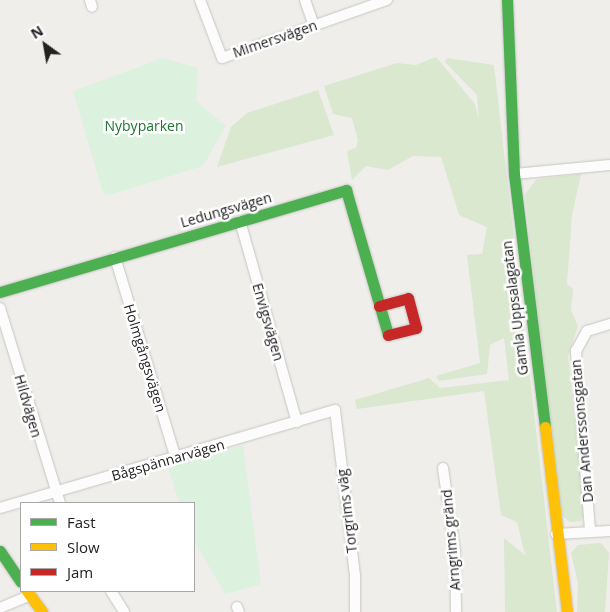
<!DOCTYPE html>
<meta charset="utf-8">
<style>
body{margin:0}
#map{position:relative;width:610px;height:612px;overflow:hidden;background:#f0eeeb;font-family:"Open Sans",sans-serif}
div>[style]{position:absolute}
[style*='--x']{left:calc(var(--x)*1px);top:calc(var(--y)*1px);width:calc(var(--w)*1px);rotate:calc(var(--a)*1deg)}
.grass>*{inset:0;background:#d9e8ce}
.park>*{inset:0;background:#ddf1df}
.roads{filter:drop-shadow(0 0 1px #c6c5c3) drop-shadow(0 0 1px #c6c5c3)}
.street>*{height:10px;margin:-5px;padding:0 5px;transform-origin:5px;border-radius:5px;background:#fdfcfc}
.fast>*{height:11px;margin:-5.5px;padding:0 5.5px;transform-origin:5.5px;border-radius:5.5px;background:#4caf50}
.slow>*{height:11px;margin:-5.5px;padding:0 5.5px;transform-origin:5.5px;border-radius:5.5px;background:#ffc107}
.jam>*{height:11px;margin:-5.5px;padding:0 5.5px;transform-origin:5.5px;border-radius:5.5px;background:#c62828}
span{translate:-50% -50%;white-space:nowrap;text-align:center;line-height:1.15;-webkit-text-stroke:5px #fff;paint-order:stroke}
.street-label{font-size:14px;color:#222}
.park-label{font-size:14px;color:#1a752f}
.legend{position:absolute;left:20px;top:502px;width:175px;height:90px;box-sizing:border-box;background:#fff;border:1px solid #a7a7a7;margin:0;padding:6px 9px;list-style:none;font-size:15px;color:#222}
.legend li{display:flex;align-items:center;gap:10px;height:25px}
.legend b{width:25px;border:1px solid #a7a7a7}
.north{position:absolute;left:20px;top:20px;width:50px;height:50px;-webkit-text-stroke:4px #fff;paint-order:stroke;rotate:328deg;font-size:14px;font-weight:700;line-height:20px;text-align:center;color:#222}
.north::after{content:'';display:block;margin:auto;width:18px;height:22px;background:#222;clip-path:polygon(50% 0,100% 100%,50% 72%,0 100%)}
</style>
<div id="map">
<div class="grass">
<i style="clip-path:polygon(436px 57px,475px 104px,479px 121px,477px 95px,445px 62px,447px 58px,494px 65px,557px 612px,505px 612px,504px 538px,525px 555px,517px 522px,501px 515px,484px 391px,357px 409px,355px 400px,429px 378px,440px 388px,509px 380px,504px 338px,490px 345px,487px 374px,439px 381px,436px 376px,480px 363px,467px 255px,482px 254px,487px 227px,459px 215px,441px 157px,413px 156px,388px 170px,366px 166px,352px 180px,347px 151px,356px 148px,358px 141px,352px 118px,333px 114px,324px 86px,397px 63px,416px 65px)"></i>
<i style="clip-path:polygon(318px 90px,334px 135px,217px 167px,231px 127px,247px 113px)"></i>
<i style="clip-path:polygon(581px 174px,572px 215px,567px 284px,573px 289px,571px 310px,578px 326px,568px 356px,585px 514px,581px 521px,570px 522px,560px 514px,558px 501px,525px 194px,537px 179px)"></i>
<i style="clip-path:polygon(601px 543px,609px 553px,605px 612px,577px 612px,578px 583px,571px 553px,578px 545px)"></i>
</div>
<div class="park">
<i style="clip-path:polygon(163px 58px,198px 68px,196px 101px,226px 126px,203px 166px,110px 195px,103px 193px,73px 91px)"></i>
<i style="clip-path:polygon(243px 445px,261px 584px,225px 594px,194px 541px,194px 503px,179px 503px,168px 467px)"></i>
</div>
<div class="roads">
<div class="street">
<i style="--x:90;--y:0;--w:7;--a:74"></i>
<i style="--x:200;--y:0;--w:62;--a:69.2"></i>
<i style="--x:222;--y:58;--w:175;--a:-19.4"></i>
<i style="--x:305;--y:0;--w:28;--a:71"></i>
<i style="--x:514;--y:174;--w:96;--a:-5.4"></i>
<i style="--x:240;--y:221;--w:209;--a:74.2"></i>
<i style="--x:115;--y:257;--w:211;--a:73.2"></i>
<i style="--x:0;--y:308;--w:204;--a:72.9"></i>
<i style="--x:443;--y:468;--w:85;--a:81.9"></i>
<i style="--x:455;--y:552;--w:60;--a:89"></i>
<i style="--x:0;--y:508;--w:349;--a:-16.3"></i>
<i style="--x:335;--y:410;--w:167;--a:83.1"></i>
<i style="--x:355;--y:576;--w:36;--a:90"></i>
<i style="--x:590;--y:530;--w:180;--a:-94.5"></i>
<i style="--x:576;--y:351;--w:23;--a:-61"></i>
<i style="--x:587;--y:331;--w:24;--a:-17"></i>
<i style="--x:556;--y:534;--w:54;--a:-3.2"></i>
<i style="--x:111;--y:591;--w:25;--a:58"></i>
<i style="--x:237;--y:607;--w:5;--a:68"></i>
<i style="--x:0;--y:608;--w:33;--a:-23"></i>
</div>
<div class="fast">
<i style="--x:507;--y:0;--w:174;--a:87.7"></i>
<i style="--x:514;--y:174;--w:255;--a:83"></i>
<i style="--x:0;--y:292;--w:361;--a:-16.4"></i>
<i style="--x:346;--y:190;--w:151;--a:73.8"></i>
<i style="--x:0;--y:551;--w:37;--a:56"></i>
</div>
<div class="slow">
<i style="--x:545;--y:427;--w:186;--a:83.2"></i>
<i style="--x:27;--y:591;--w:26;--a:54"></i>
</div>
<div class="jam">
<i style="--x:379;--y:306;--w:30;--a:-15"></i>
<i style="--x:408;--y:298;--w:31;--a:75"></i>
<i style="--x:416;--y:328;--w:29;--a:166"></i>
</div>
</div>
<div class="street-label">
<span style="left:275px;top:39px;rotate:-19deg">Mimersvägen</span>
<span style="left:226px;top:210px;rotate:-16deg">Ledungsvägen</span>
<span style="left:515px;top:308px;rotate:-97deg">Gamla Uppsalagatan</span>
<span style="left:268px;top:322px;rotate:74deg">Envigsvägen</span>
<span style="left:145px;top:358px;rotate:73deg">Holmgångsvägen</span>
<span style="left:28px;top:406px;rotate:74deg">Hildvägen</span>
<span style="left:582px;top:431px;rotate:-95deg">Dan Anderssonsgatan</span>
<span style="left:168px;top:460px;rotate:-16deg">Bågspännarvägen</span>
<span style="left:347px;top:511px;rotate:-97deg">Torgrims väg</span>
<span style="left:451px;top:540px;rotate:-95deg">Arngrims gränd</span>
</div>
<div class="park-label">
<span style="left:144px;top:126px">Nybyparken</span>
</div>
<ul class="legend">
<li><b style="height:6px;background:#4caf50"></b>Fast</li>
<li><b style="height:6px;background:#ffc107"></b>Slow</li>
<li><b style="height:6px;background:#c62828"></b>Jam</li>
</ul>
<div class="north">N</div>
</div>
